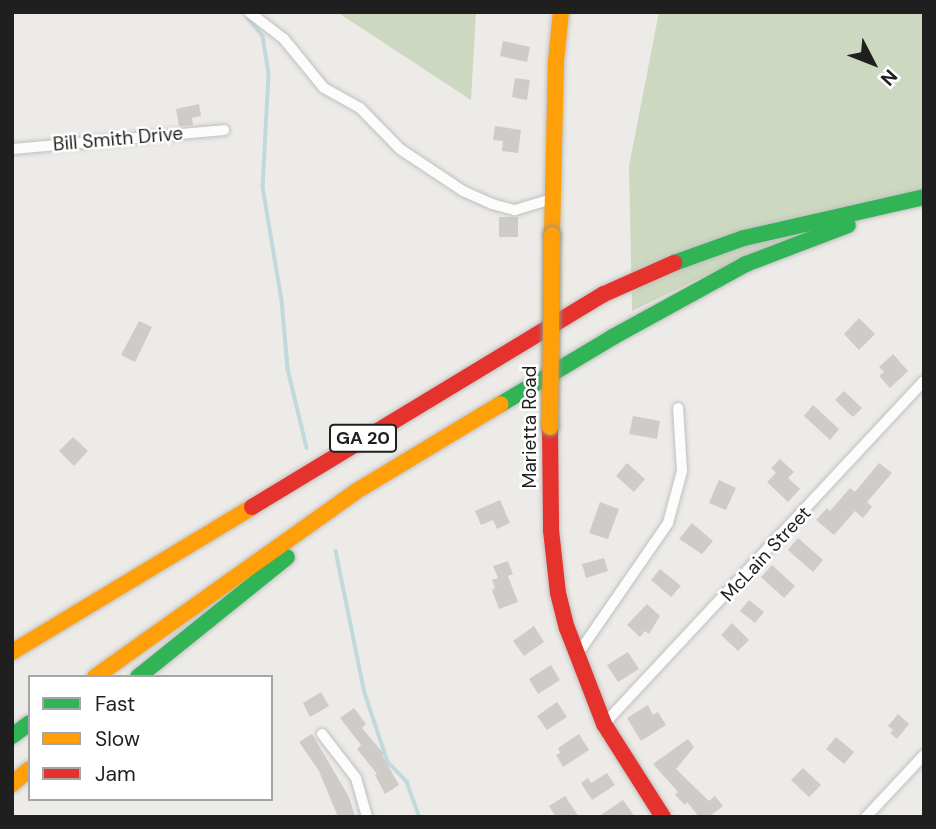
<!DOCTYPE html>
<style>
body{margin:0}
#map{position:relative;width:936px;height:829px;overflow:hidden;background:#edebe8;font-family:"DM Sans",sans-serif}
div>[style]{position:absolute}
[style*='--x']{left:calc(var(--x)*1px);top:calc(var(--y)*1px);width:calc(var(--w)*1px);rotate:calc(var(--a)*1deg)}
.forest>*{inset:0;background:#ccd8c0}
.stream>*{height:3.5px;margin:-1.75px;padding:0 1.75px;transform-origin:1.75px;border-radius:1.75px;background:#c0dadc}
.building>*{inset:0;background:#cecbc9}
.roads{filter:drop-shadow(0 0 2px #c0c0be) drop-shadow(0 0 2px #c0c0be)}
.street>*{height:10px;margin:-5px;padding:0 5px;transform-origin:5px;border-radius:5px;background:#fcfcfc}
.fast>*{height:16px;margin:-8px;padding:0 8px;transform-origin:8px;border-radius:8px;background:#30b455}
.slow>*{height:16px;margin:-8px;padding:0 8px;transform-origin:8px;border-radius:8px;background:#ff9f0a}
.jam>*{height:16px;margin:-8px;padding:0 8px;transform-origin:8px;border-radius:8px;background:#e5322d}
.bridges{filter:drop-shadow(0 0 2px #959482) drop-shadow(0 0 2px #959482)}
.slow-bridge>*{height:16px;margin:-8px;padding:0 8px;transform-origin:8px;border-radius:8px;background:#ff9f0a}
span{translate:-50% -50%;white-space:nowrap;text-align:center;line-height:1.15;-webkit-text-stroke:5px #fff;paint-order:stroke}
.shield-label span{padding:2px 5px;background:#fff;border:2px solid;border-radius:5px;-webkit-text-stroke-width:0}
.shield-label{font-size:18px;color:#1f1f1f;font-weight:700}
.street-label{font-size:19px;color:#1f1f1f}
.frame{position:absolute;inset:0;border:14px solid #1f1f1f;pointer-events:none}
.legend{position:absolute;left:28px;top:675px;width:245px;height:126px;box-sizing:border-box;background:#fff;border:2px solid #a5a5a5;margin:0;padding:9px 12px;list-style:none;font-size:21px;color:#1f1f1f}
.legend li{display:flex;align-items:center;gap:14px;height:35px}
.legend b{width:35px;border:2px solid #a5a5a5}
.north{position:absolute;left:838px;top:28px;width:70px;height:70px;-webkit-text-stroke:5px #fff;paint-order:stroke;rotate:132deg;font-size:19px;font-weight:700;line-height:28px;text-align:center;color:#1f1f1f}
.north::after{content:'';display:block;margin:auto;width:24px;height:32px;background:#1f1f1f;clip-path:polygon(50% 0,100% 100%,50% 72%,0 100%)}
</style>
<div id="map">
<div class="forest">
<i style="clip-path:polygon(337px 12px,476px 12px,471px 100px)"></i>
<i style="clip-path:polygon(659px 12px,924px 12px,924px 206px,835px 221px,725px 266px,632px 311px,629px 166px)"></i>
</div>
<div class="stream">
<i style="--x:248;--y:18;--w:23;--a:50"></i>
<i style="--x:263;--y:36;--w:38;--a:81"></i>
<i style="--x:269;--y:74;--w:113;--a:93"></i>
<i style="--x:263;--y:187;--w:115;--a:80.5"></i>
<i style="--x:282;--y:300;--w:69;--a:85"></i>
<i style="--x:288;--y:369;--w:81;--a:76.5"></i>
<i style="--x:336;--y:551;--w:145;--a:78.5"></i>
<i style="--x:365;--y:693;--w:73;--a:71.6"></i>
<i style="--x:388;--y:762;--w:28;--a:46"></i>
<i style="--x:407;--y:782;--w:37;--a:70"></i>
</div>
<div class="building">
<i style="clip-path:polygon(503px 41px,530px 47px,527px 62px,500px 56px)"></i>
<i style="clip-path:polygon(515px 78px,530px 80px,527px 100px,512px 97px)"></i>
<i style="clip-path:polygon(199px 104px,201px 116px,192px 118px,193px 125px,179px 126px,176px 109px)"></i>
<i style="clip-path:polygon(495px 126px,521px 130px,518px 153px,502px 151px,503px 141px,493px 140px)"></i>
<i style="clip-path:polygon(499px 217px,518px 217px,518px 237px,499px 237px)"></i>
<i style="clip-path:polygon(859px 318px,875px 334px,859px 350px,844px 334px)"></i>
<i style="clip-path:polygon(139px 321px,152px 327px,135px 362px,121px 355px)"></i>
<i style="clip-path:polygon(893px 354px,908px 371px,890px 388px,879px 376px,884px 372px,879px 367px)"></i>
<i style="clip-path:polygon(844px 391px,862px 408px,853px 417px,835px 400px)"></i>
<i style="clip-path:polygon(813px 405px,839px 429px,830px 440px,804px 416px)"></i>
<i style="clip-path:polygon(633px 416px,660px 421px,657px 439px,629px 434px)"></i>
<i style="clip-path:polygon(73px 437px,88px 451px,74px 466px,59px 451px)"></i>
<i style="clip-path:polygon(780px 459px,794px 472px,788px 478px,800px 489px,788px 502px,767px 482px,776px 473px,771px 468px)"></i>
<i style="clip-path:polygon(627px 463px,645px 479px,634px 492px,616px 476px)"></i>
<i style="clip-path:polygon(879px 463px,892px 473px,867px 502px,872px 507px,863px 518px,855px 511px,834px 535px,816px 520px,827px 508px,830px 511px,850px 488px,855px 492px)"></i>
<i style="clip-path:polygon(719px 480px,736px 488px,726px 510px,709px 503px)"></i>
<i style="clip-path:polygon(500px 500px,510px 523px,497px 529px,493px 520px,481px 525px,475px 511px)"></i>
<i style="clip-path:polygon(600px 502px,619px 509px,608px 539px,589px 533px)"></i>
<i style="clip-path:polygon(692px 523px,713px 541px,702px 554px,679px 539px)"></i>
<i style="clip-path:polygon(798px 538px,823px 560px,813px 572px,788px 550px)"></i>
<i style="clip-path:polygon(604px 558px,608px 571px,586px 578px,582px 564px)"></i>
<i style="clip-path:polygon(508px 561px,513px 574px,508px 576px,518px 602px,499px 609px,492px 590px,495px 588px,492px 580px,498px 578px,493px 566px)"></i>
<i style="clip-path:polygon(772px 565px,795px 586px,784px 598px,761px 577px)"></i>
<i style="clip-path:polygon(660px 569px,681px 586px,671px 597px,651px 580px)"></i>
<i style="clip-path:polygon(749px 600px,764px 612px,755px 623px,740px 611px)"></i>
<i style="clip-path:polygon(647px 604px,660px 616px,649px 634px,645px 631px,640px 637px,627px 625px)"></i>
<i style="clip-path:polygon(732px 623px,749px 640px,738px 651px,721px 635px)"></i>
<i style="clip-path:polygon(534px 626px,544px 642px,524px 656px,513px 641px)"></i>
<i style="clip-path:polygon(628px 652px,639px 669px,618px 682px,607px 665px)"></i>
<i style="clip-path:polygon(551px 665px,560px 680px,538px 694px,529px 679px)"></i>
<i style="clip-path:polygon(321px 692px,329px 706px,310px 717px,303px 703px)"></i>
<i style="clip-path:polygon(557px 702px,567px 717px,547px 730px,537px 716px)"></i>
<i style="clip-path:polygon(648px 705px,653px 715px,658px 712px,666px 725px,641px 741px,627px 718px)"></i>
<i style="clip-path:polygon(354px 708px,366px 724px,362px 728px,384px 754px,382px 755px,399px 785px,385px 794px,375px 775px,377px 774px,357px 749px,361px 745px,340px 718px)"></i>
<i style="clip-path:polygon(898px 714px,909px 724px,897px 739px,890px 733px,893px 730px,888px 726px)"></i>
<i style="clip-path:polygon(312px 734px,349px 797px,355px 817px,338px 817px,319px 771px,299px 742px)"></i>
<i style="clip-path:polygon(579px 734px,589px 750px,563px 767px,556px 755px,560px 753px,558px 748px)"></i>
<i style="clip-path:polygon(836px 737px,854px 752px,844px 764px,826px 749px)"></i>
<i style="clip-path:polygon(688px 739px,694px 747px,676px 769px,709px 801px,715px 796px,723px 806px,709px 817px,699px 817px,687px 802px,685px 805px,675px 795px,678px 792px,653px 764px)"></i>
<i style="clip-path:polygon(803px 768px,821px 785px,809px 797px,791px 780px)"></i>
<i style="clip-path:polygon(607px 773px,615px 785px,592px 800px,581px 783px,588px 778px,591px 783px)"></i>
<i style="clip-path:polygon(565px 796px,579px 817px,556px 817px,549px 806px)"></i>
<i style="clip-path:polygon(623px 800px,635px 817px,598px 817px)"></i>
</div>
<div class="roads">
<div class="street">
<i style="--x:249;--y:12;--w:44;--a:37.6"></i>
<i style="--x:284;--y:39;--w:63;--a:50.8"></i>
<i style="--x:324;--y:88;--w:41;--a:29.1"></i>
<i style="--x:360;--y:108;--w:57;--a:45.7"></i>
<i style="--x:400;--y:149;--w:76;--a:33.7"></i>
<i style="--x:463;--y:191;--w:32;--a:24"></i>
<i style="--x:492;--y:204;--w:24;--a:15"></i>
<i style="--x:515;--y:210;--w:42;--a:-16.7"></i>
<i style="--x:12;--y:149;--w:213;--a:-5.1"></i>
<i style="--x:577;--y:655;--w:160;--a:-55.4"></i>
<i style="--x:668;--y:523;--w:54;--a:-74.9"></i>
<i style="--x:682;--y:471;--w:63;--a:-93.6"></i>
<i style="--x:604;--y:724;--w:469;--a:-47"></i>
<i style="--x:322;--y:734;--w:56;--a:52.3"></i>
<i style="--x:356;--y:778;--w:41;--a:74.2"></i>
<i style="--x:866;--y:817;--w:85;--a:-46.9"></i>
</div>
<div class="fast">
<i style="--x:674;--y:263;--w:74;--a:-19.7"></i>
<i style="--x:744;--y:238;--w:185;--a:-12.8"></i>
<i style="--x:501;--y:404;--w:131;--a:-30.9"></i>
<i style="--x:613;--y:337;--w:152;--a:-28.8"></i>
<i style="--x:746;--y:264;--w:109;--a:-20.9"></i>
<i style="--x:138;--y:677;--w:191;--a:-38.8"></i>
<i style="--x:12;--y:736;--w:22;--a:-36"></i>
</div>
<div class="slow">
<i style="--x:552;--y:235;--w:174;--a:-88.7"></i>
<i style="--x:556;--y:61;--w:49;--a:-84.2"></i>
<i style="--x:12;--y:652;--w:280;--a:-31.1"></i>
<i style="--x:95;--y:677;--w:319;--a:-35.4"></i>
<i style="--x:355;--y:492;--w:170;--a:-31.1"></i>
<i style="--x:12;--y:784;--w:23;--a:-40"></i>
</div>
<div class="jam">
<i style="--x:550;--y:427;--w:103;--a:89.4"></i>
<i style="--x:551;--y:530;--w:63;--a:83.7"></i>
<i style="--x:558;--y:593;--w:36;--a:76"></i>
<i style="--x:567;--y:628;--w:103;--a:68.9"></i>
<i style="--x:604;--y:724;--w:110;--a:57.6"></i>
<i style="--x:252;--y:507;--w:411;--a:-31.2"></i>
<i style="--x:604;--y:294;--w:77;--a:-23.9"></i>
</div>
</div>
<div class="bridges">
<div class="slow-bridge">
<i style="--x:550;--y:427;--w:192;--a:-89.4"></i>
</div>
</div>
<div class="shield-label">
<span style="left:363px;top:438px">GA 20</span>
</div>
<div class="street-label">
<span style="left:118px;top:139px;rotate:-5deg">Bill Smith Drive</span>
<span style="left:530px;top:427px;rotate:-90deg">Marietta Road</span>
<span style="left:766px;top:554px;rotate:-47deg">McLain Street</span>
</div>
<div class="frame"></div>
<ul class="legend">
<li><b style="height:9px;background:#30b455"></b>Fast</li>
<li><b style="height:9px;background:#ff9f0a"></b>Slow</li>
<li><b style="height:9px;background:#e5322d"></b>Jam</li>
</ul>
<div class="north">N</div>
</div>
